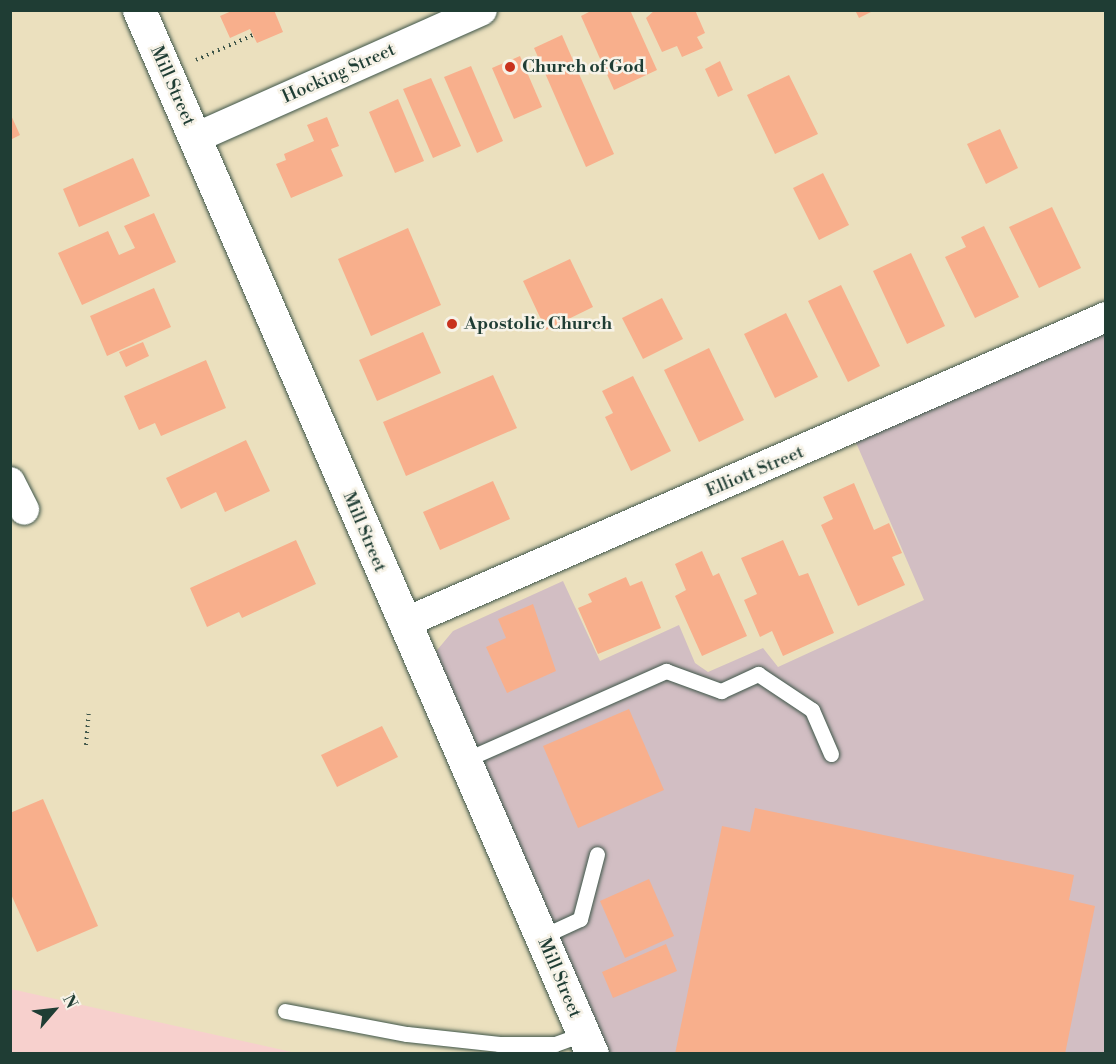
<!DOCTYPE html>
<style>
body{margin:0}
#map{position:relative;width:1116px;height:1064px;overflow:hidden;background:#ebe0be;font-family:"Libre Bodoni",serif}
div>[style]{position:absolute}
[style*='--x']{left:calc(var(--x)*1px);top:calc(var(--y)*1px);width:calc(var(--w)*1px);rotate:calc(var(--a)*1deg)}
.built>*{inset:0;background:#f7d0cd}
.industrial>*{inset:0;background:#d2bec3}
.building>*{inset:0;background:#f8af8c}
.path>*{height:4px;margin-top:-2px;transform-origin:0;background:repeating-linear-gradient(90deg,#3e5549 0 1.5px,transparent 0 6px)}
.roads{filter:drop-shadow(0 0 2px #3e5549) drop-shadow(0 0 2px #3e5549)}
.lane>*{height:15px;margin:-7.5px;padding:0 7.5px;transform-origin:7.5px;border-radius:7.5px;background:#fff}
.street>*{height:30px;margin:-15px;padding:0 15px;transform-origin:15px;border-radius:15px;background:#fff}
.secondary>*{height:33px;margin:-16.5px;padding:0 16.5px;transform-origin:16.5px;border-radius:16.5px;background:#fff}
.dots>*{width:16px;height:16px;translate:-50% -50%;box-sizing:border-box;border:3px solid #f7f3e8;border-radius:50%}
span{translate:-50% -50%;white-space:nowrap;text-align:center;line-height:1.15;-webkit-text-stroke:5px #f7f3e8;paint-order:stroke}
.poi-label{font-size:18px;color:#1f3d34;font-weight:700}
.left{translate:0 -50%;text-align:left}
.street-label{font-size:18px;color:#1f3d34}
.frame{position:absolute;inset:0;border:12px solid #1f3d34;pointer-events:none}
.north{position:absolute;left:24px;top:980px;width:60px;height:60px;-webkit-text-stroke:4px #f7f3e8;paint-order:stroke;rotate:62deg;font-size:16px;font-weight:700;line-height:24px;text-align:center;color:#1f3d34}
.north::after{content:'';display:block;margin:auto;width:21px;height:27px;background:#1f3d34;clip-path:polygon(50% 0,100% 100%,50% 72%,0 100%)}
</style>
<div id="map">
<div class="built">
<i style="clip-path:polygon(11px 989px,296px 1053px,11px 1053px)"></i>
</div>
<div class="industrial">
<i style="clip-path:polygon(1105px 317px,1105px 1053px,597px 1053px,423px 667px,453px 631px,563px 581px,600px 661px,679px 625px,695px 663px,708px 672px,763px 648px,778px 667px,924px 600px,851px 431px)"></i>
</div>
<div class="building">
<i style="clip-path:polygon(234px 10px,274px 10px,283px 32px,257px 43px,250px 29px,230px 38px,220px 16px)"></i>
<i style="clip-path:polygon(593px 10px,630px 10px,657px 70px,614px 90px,581px 16px)"></i>
<i style="clip-path:polygon(655px 10px,695px 10px,705px 33px,697px 37px,703px 48px,682px 57px,677px 46px,662px 52px,646px 18px)"></i>
<i style="clip-path:polygon(855px 10px,875px 10px,859px 18px)"></i>
<i style="clip-path:polygon(562px 35px,614px 154px,586px 167px,534px 48px)"></i>
<i style="clip-path:polygon(520px 56px,542px 107px,514px 119px,492px 68px)"></i>
<i style="clip-path:polygon(720px 61px,733px 90px,718px 97px,705px 69px)"></i>
<i style="clip-path:polygon(471px 66px,503px 141px,477px 153px,444px 77px)"></i>
<i style="clip-path:polygon(789px 75px,818px 134px,775px 154px,747px 95px)"></i>
<i style="clip-path:polygon(431px 78px,461px 146px,433px 158px,403px 89px)"></i>
<i style="clip-path:polygon(398px 99px,424px 161px,395px 173px,369px 112px)"></i>
<i style="clip-path:polygon(10px 113px,20px 135px,10px 140px)"></i>
<i style="clip-path:polygon(327px 117px,339px 146px,331px 149px,343px 176px,291px 198px,276px 164px,286px 160px,284px 154px,314px 141px,307px 125px)"></i>
<i style="clip-path:polygon(1000px 129px,1018px 168px,986px 184px,967px 144px)"></i>
<i style="clip-path:polygon(133px 158px,150px 196px,79px 227px,63px 189px)"></i>
<i style="clip-path:polygon(823px 173px,849px 225px,819px 240px,793px 188px)"></i>
<i style="clip-path:polygon(1052px 207px,1081px 268px,1039px 288px,1009px 227px)"></i>
<i style="clip-path:polygon(154px 213px,176px 262px,82px 305px,58px 253px,108px 231px,119px 255px,135px 248px,124px 226px)"></i>
<i style="clip-path:polygon(984px 226px,1019px 297px,975px 318px,945px 257px,966px 247px,961px 237px)"></i>
<i style="clip-path:polygon(408px 228px,441px 305px,371px 336px,338px 259px)"></i>
<i style="clip-path:polygon(911px 253px,945px 326px,907px 344px,873px 271px)"></i>
<i style="clip-path:polygon(570px 259px,593px 307px,546px 330px,523px 281px)"></i>
<i style="clip-path:polygon(841px 285px,880px 366px,848px 382px,808px 301px)"></i>
<i style="clip-path:polygon(154px 288px,171px 327px,107px 356px,90px 316px)"></i>
<i style="clip-path:polygon(662px 298px,683px 339px,643px 359px,622px 318px)"></i>
<i style="clip-path:polygon(786px 313px,818px 377px,775px 398px,744px 334px)"></i>
<i style="clip-path:polygon(423px 332px,441px 373px,377px 401px,359px 360px)"></i>
<i style="clip-path:polygon(143px 342px,149px 356px,126px 367px,119px 352px)"></i>
<i style="clip-path:polygon(709px 348px,744px 420px,699px 442px,664px 370px)"></i>
<i style="clip-path:polygon(206px 360px,226px 408px,161px 436px,155px 423px,139px 430px,124px 396px)"></i>
<i style="clip-path:polygon(493px 375px,517px 428px,406px 476px,383px 422px)"></i>
<i style="clip-path:polygon(633px 376px,671px 451px,631px 471px,605px 417px,613px 413px,602px 391px)"></i>
<i style="clip-path:polygon(246px 440px,270px 491px,225px 512px,216px 492px,181px 509px,166px 478px)"></i>
<i style="clip-path:polygon(493px 481px,510px 519px,440px 550px,423px 512px)"></i>
<i style="clip-path:polygon(854px 483px,874px 530px,889px 523px,902px 553px,892px 557px,905px 585px,858px 606px,821px 525px,833px 519px,823px 497px)"></i>
<i style="clip-path:polygon(296px 540px,316px 584px,242px 618px,239px 612px,207px 627px,190px 588px)"></i>
<i style="clip-path:polygon(783px 540px,799px 576px,808px 573px,834px 633px,783px 656px,772px 631px,760px 637px,744px 600px,757px 594px,741px 558px)"></i>
<i style="clip-path:polygon(702px 551px,713px 576px,719px 573px,747px 636px,702px 656px,675px 596px,686px 590px,675px 564px)"></i>
<i style="clip-path:polygon(626px 577px,630px 586px,642px 581px,661px 628px,598px 654px,578px 608px,592px 602px,588px 594px)"></i>
<i style="clip-path:polygon(533px 604px,556px 671px,507px 693px,486px 647px,506px 638px,498px 619px)"></i>
<i style="clip-path:polygon(629px 709px,664px 790px,578px 828px,543px 746px)"></i>
<i style="clip-path:polygon(382px 726px,398px 757px,337px 787px,321px 755px)"></i>
<i style="clip-path:polygon(43px 799px,98px 926px,37px 952px,10px 892px,10px 813px)"></i>
<i style="clip-path:polygon(755px 808px,1074px 875px,1069px 900px,1095px 906px,1065px 1054px,675px 1054px,722px 826px,750px 832px)"></i>
<i style="clip-path:polygon(649px 879px,674px 936px,625px 958px,600px 901px)"></i>
<i style="clip-path:polygon(666px 944px,677px 971px,613px 998px,602px 972px)"></i>
</div>
<div class="path">
<i style="--x:196;--y:60;--w:62;--a:-23.7"></i>
<i style="--x:86;--y:745;--w:34;--a:-85"></i>
</div>
<div class="roads">
<div class="lane">
<i style="--x:465;--y:760;--w:220;--a:-23.9"></i>
<i style="--x:666;--y:671;--w:59;--a:20"></i>
<i style="--x:721;--y:691;--w:41;--a:-24.7"></i>
<i style="--x:758;--y:674;--w:65;--a:33.7"></i>
<i style="--x:812;--y:710;--w:48;--a:66.6"></i>
<i style="--x:541;--y:937;--w:43;--a:-24.8"></i>
<i style="--x:580;--y:919;--w:67;--a:-75.3"></i>
<i style="--x:285;--y:1011;--w:124;--a:10.7"></i>
<i style="--x:407;--y:1034;--w:93;--a:6.2"></i>
<i style="--x:499;--y:1044;--w:56;--a:0"></i>
<i style="--x:555;--y:1044;--w:30;--a:-20"></i>
</div>
<div class="street">
<i style="--x:195;--y:138;--w:314;--a:-24"></i>
<i style="--x:10;--y:482;--w:31;--a:63"></i>
<i style="--x:404;--y:623;--w:766;--a:-23.55"></i>
</div>
<div class="secondary">
<i style="--x:139;--y:10;--w:1138;--a:66.54"></i>
</div>
</div>
<div class="dots">
<i style="left:510px;top:67px;background:#c8321e"></i>
<i style="left:452px;top:324px;background:#c8321e"></i>
</div>
<div class="poi-label">
<span class="left" style="left:522px;top:67px">Church of God</span>
<span class="left" style="left:464px;top:324px">Apostolic Church</span>
</div>
<div class="street-label">
<span style="left:339px;top:74px;rotate:-24deg">Hocking Street</span>
<span style="left:172px;top:86px;rotate:66deg">Mill Street</span>
<span style="left:755px;top:472px;rotate:-23deg">Elliott Street</span>
<span style="left:364px;top:532px;rotate:67deg">Mill Street</span>
<span style="left:559px;top:978px;rotate:67deg">Mill Street</span>
</div>
<div class="frame"></div>
<div class="north">N</div>
</div>
